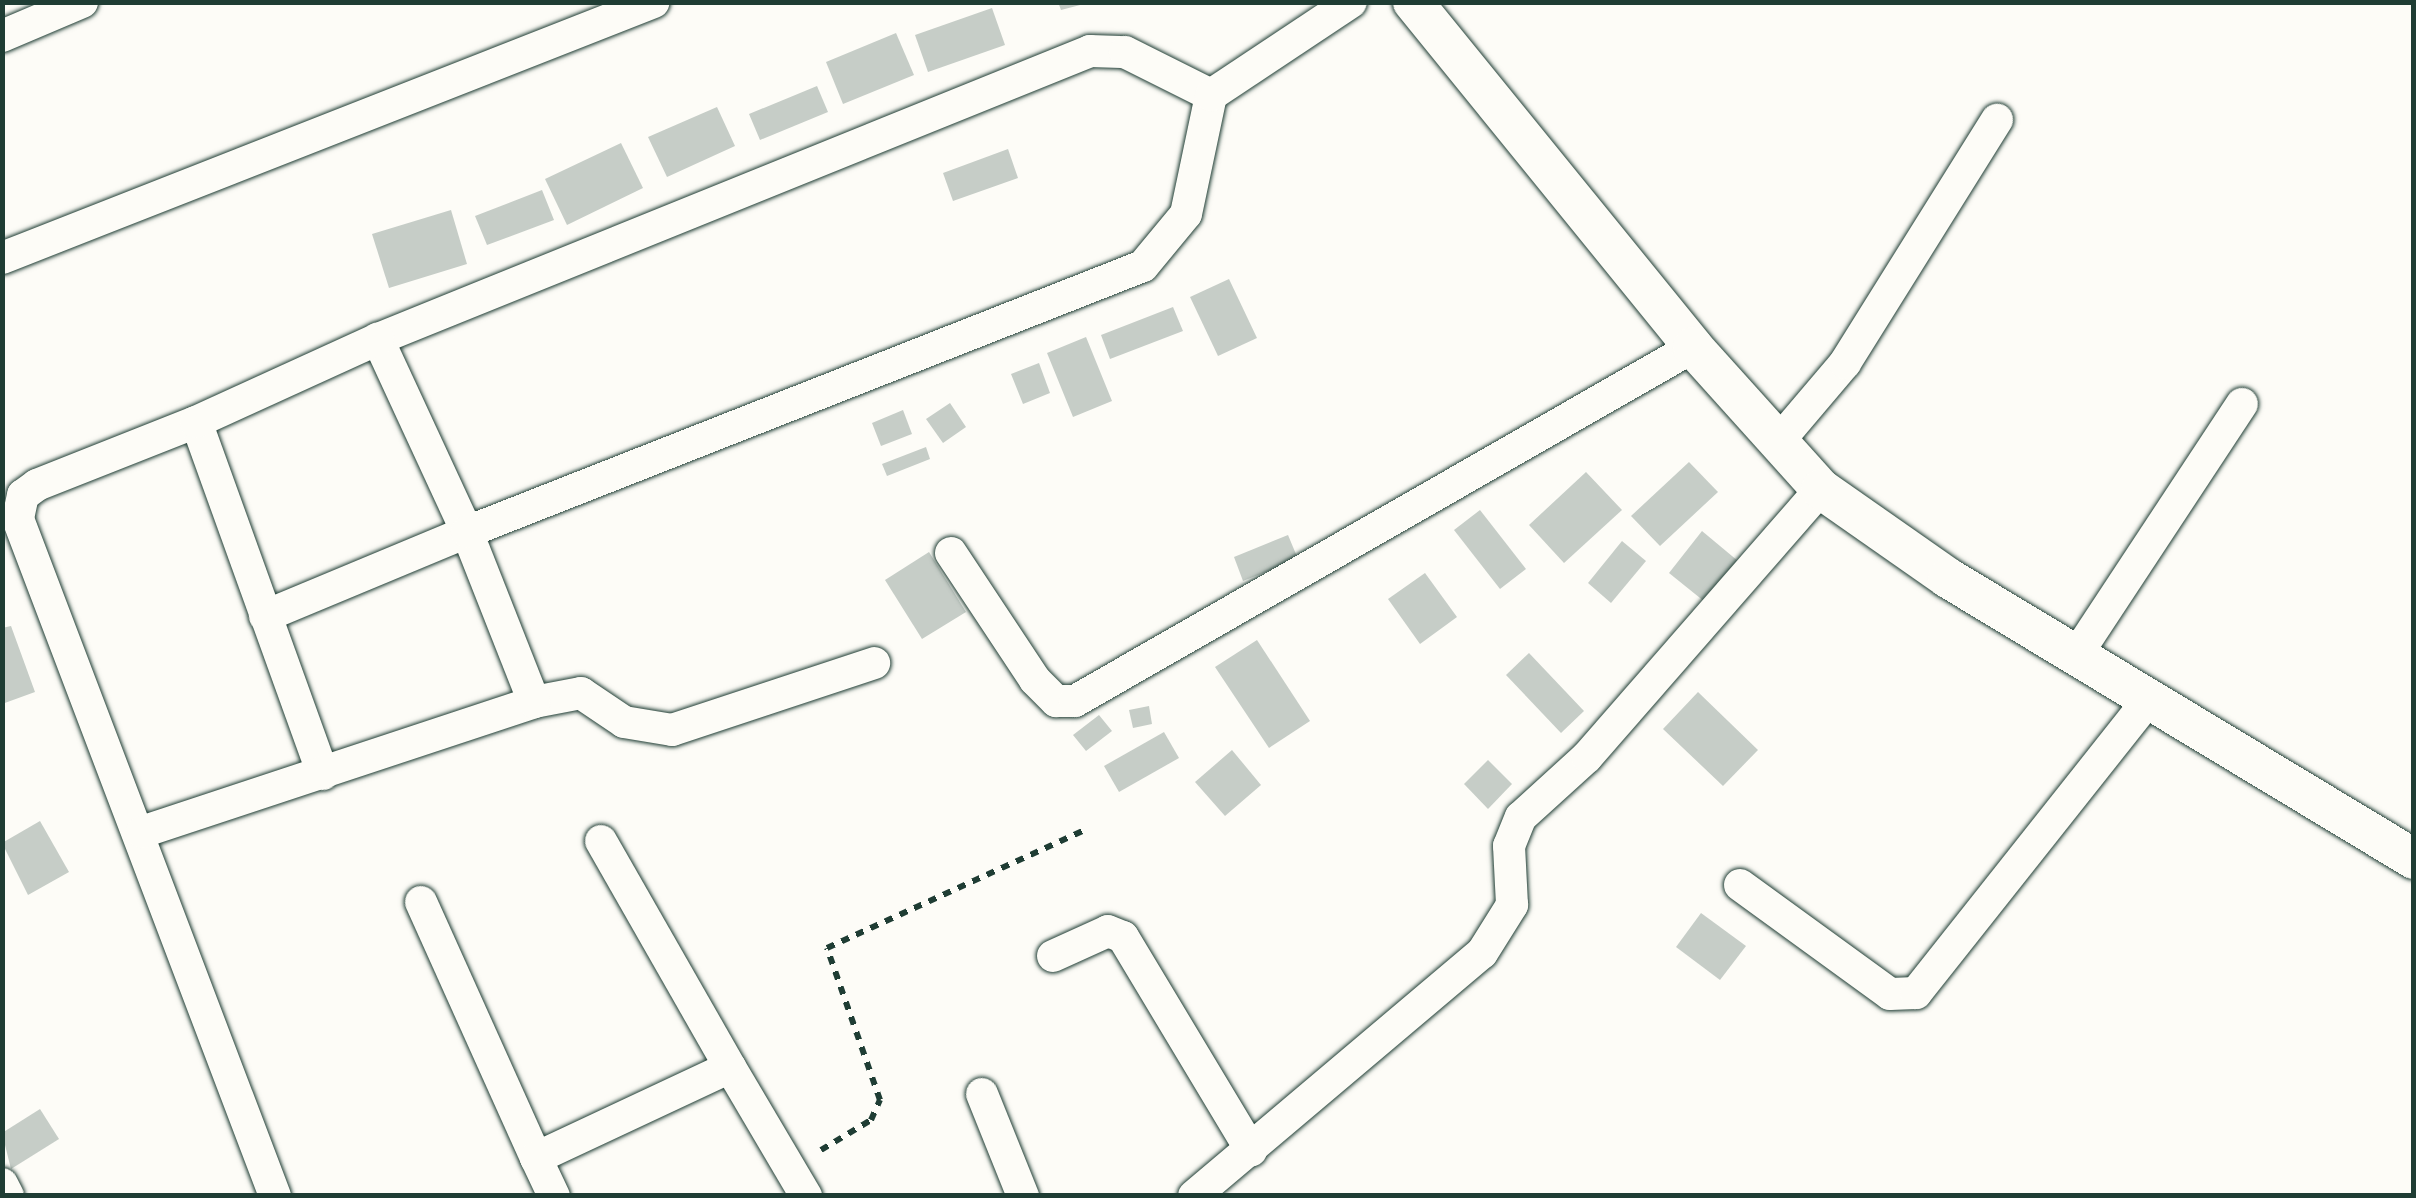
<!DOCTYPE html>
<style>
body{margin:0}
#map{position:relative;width:2416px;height:1198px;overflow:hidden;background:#fdfcf7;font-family:Dekko,sans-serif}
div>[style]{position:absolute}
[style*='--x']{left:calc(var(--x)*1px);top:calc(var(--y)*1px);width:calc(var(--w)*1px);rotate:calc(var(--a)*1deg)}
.building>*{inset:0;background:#c6cdc7}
.path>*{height:6px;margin-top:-3px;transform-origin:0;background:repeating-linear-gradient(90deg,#1f3d34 0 8px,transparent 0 16px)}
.roads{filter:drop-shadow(0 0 2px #1f3d34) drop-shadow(0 0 2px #1f3d34)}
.minor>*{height:32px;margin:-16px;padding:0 16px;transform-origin:16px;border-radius:16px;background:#fdfcf7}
.tertiary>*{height:40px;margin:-20px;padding:0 20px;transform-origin:20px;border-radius:20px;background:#fdfcf7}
span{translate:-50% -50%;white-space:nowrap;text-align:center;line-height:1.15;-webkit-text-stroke:10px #fdfcf7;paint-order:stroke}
.frame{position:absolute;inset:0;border:5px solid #1f3d34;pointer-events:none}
</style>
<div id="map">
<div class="building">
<i style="clip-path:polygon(1058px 2px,1084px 2px,1084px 4px,1061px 10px)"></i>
<i style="clip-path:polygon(992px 8px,1005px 45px,928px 72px,915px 35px)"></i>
<i style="clip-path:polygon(896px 33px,914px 75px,843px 104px,826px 62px)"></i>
<i style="clip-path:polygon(817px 86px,828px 112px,760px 140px,749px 114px)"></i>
<i style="clip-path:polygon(717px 107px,735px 146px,667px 177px,648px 137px)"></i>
<i style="clip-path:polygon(621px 143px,643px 188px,567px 225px,545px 179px)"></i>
<i style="clip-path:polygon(1008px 149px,1018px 178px,953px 201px,943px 173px)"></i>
<i style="clip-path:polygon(542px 190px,554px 220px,487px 245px,475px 216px)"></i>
<i style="clip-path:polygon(451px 210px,467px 264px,389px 288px,372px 234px)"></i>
<i style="clip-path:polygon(1229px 279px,1257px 338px,1218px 356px,1190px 297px)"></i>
<i style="clip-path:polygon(1173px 307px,1183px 331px,1110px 359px,1101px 335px)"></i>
<i style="clip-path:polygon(1086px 337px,1112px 401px,1073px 417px,1047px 353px)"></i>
<i style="clip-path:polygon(1039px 363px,1050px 393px,1023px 404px,1011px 374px)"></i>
<i style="clip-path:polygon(950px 403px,966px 427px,943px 443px,926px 419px)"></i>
<i style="clip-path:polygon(903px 410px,912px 434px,881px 446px,872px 423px)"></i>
<i style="clip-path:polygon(926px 447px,930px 459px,887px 476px,882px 464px)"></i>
<i style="clip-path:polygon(1689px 462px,1718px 492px,1660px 546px,1631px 516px)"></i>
<i style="clip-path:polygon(1586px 472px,1622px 510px,1564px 563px,1529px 525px)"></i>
<i style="clip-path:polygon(1480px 510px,1526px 569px,1500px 589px,1454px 530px)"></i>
<i style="clip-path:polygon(1702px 531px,1738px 561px,1705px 602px,1669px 573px)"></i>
<i style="clip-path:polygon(1288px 535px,1298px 559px,1243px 581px,1234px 557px)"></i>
<i style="clip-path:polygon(1622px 541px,1646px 561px,1611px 603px,1588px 583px)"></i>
<i style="clip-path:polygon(929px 552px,966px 612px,922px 639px,885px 580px)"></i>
<i style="clip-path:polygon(1425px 573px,1457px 617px,1420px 644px,1388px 599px)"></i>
<i style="clip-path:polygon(11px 626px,35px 692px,2px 704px,2px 628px)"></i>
<i style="clip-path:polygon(1257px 640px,1310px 721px,1269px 748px,1215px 667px)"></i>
<i style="clip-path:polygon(1529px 653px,1584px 711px,1561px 733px,1506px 675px)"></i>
<i style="clip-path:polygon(1698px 692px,1758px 750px,1723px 786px,1663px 729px)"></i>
<i style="clip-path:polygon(1149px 706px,1152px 724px,1133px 728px,1129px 710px)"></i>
<i style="clip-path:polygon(1099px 715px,1112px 731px,1086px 751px,1073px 735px)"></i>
<i style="clip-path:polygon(1164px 732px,1179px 758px,1119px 792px,1104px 766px)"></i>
<i style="clip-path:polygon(1232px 750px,1261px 785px,1225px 816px,1195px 782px)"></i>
<i style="clip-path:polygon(1488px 760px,1512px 784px,1488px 809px,1464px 784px)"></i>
<i style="clip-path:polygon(40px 821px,69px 872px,28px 895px,2px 843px)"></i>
<i style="clip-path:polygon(1701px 913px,1746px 946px,1720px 980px,1676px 947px)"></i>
<i style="clip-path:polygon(40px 1109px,59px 1139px,11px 1169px,2px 1133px)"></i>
</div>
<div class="path">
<i style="--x:821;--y:1150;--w:58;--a:-31"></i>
<i style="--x:871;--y:1120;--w:22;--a:-66"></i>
<i style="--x:880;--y:1100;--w:161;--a:-109.2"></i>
<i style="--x:827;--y:948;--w:284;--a:-24.6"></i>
</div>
<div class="roads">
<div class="minor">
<i style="--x:2;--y:36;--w:87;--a:-23"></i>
<i style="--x:2;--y:258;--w:700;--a:-21.44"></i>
<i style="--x:196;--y:422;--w:171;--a:158.4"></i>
<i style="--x:37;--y:485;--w:17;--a:144"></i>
<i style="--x:23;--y:495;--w:25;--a:102"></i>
<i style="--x:18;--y:519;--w:724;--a:69.21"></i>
<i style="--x:1778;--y:442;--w:104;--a:-49.7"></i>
<i style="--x:1845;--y:363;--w:287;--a:-58"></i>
<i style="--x:951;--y:553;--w:152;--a:56.5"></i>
<i style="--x:1035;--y:680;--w:30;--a:45"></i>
<i style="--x:1056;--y:701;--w:19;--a:0"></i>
<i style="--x:1075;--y:701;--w:712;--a:-29.8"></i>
<i style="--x:265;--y:616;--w:219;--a:-22.6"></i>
<i style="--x:467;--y:532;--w:213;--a:-114.8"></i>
<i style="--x:378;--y:339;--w:768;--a:-22.02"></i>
<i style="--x:1090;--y:51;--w:35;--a:2"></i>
<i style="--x:1125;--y:52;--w:96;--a:26.6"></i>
<i style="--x:2079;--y:651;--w:296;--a:-56.6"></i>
<i style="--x:534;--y:702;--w:48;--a:-10.8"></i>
<i style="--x:581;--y:693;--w:52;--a:34"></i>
<i style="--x:624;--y:722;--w:49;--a:9.5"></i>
<i style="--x:672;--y:730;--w:213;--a:-18.3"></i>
<i style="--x:323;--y:774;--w:374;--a:-109.8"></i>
<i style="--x:196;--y:422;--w:200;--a:-24.5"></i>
<i style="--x:142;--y:832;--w:413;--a:-18.3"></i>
<i style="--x:534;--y:702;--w:183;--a:-111.5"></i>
<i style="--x:467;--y:532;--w:726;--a:-21.48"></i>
<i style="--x:1143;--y:266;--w:67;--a:-50.4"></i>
<i style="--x:1186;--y:214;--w:122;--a:-78.1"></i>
<i style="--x:1211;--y:95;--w:168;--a:-33.6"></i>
<i style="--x:601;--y:841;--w:260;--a:60.3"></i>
<i style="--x:1740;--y:885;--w:185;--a:36"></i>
<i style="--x:1890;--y:994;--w:26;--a:-2"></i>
<i style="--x:1916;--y:993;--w:378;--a:-51.6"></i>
<i style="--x:421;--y:902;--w:281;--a:65.8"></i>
<i style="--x:536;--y:1158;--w:214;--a:-25.1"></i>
<i style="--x:730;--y:1067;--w:150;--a:59.5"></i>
<i style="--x:1053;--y:956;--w:60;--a:-24.4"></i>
<i style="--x:1108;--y:931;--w:16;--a:22"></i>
<i style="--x:1123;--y:937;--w:249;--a:59"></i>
<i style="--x:982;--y:1094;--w:110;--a:68.1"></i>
<i style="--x:536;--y:1158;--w:42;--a:64.7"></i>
<i style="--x:2;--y:1184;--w:13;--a:63"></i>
<i style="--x:1194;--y:1196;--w:377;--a:-40.2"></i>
<i style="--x:1482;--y:953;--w:57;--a:-58"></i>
<i style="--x:1512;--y:905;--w:59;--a:-92.9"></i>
<i style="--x:1509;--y:846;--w:31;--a:-68"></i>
<i style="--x:1521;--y:817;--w:89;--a:-42.3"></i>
<i style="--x:1587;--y:757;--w:356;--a:-48.9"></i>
</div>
<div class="tertiary">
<i style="--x:1413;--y:2;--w:444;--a:50.9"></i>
<i style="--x:1693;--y:347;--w:191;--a:48"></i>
<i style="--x:1821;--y:489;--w:155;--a:35"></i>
<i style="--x:1948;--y:578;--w:544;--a:31.09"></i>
</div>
</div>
<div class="frame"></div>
</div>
